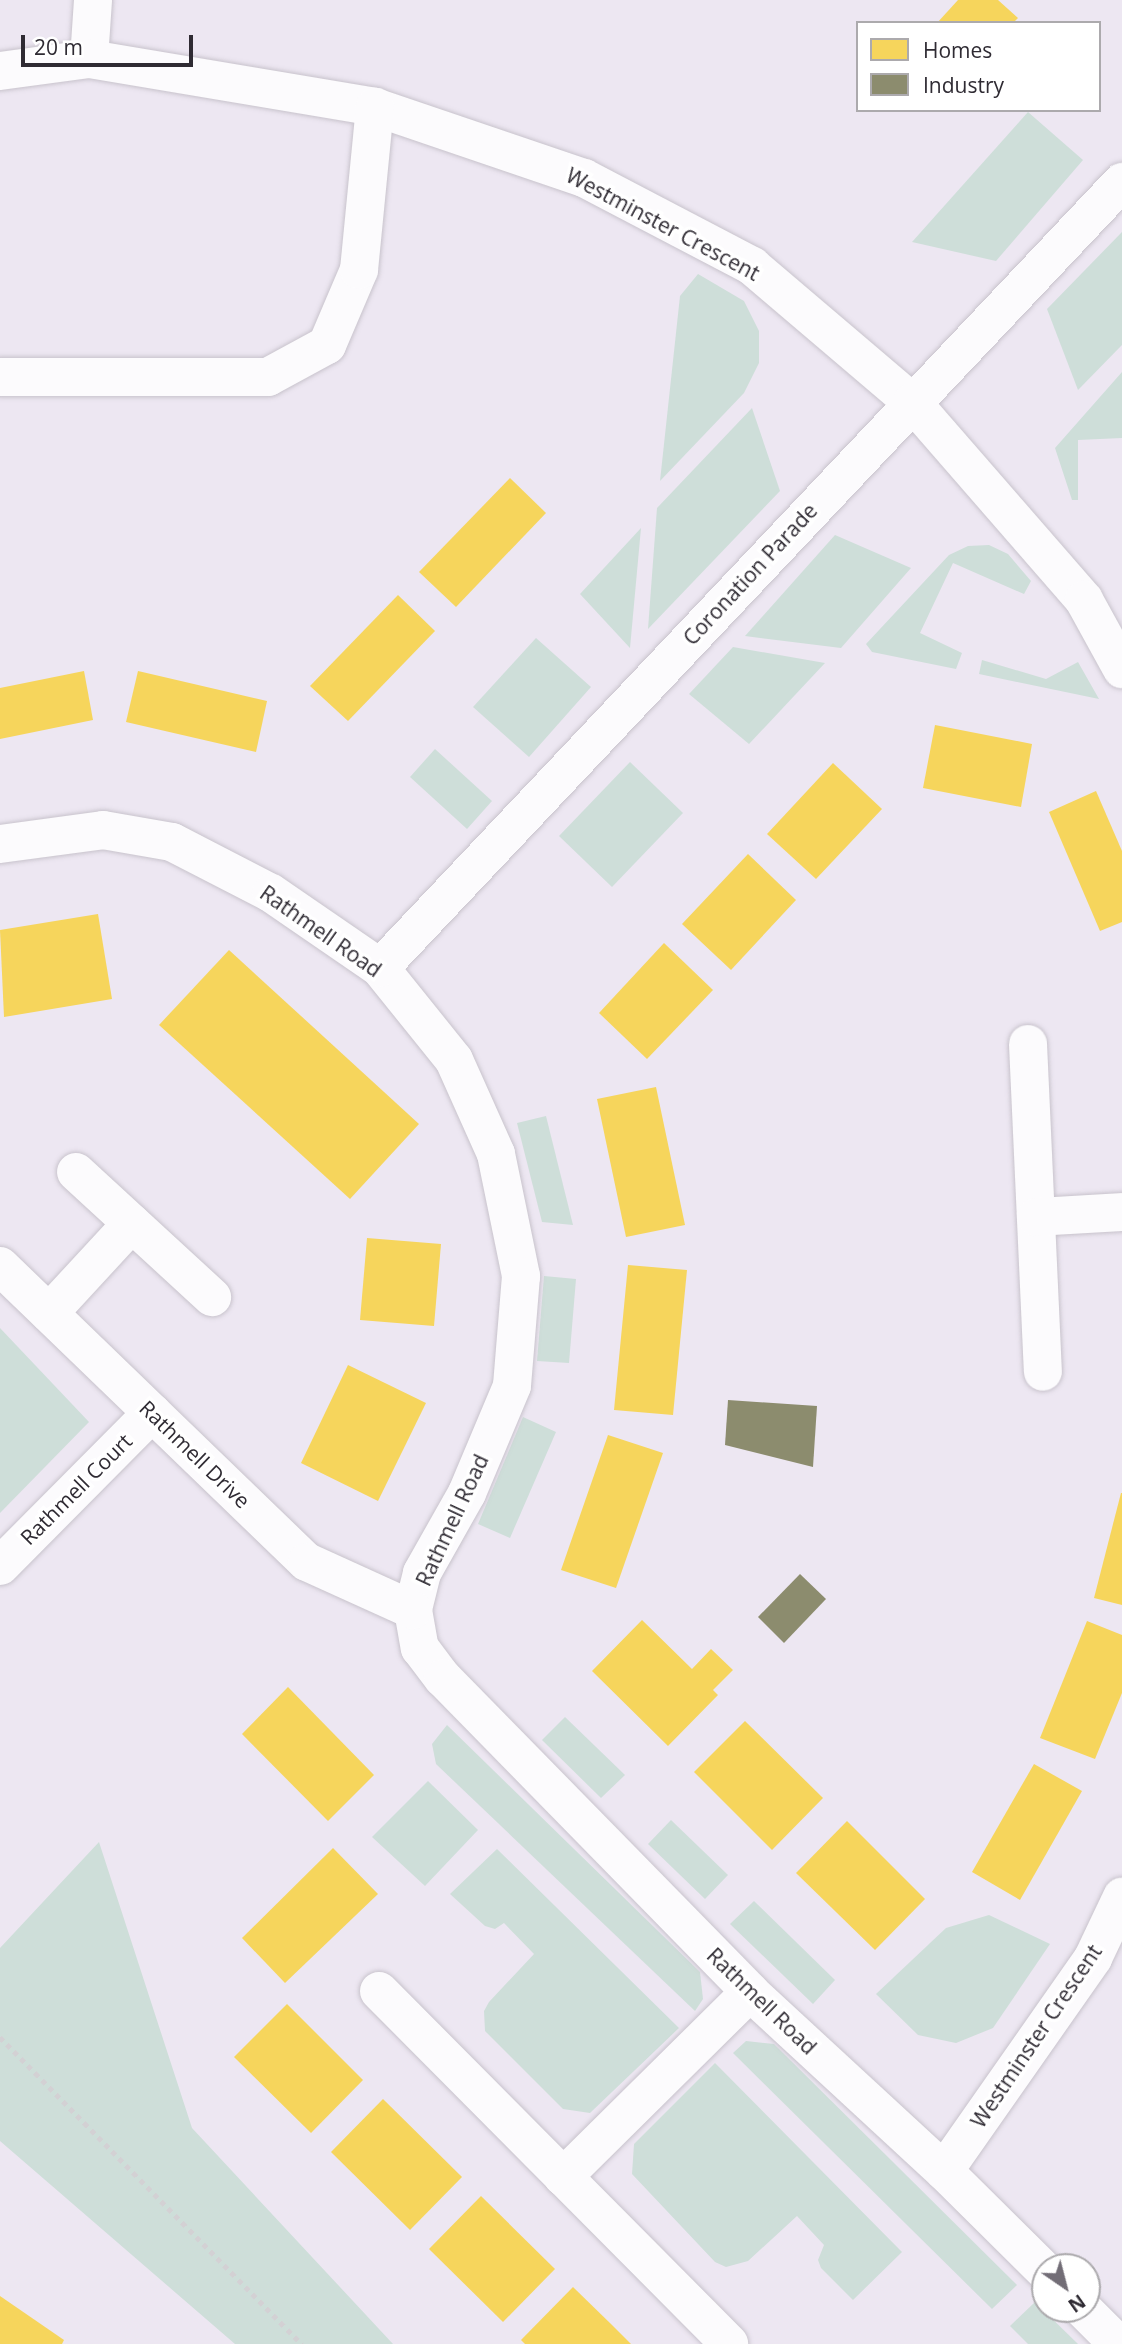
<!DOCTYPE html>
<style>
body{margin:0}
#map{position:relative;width:1122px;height:2344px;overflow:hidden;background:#ede7f2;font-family:"Open Sans",sans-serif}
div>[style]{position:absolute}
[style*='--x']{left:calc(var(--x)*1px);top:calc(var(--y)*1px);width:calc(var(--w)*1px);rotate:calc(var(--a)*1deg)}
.green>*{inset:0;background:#ceded9}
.homes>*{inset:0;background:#f6d55c}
.industry>*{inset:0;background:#8c8c6e}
.path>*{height:4.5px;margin-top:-2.25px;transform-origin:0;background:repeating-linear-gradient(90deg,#d3d1d4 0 5px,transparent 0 10px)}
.roads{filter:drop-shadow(0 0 2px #c8c3cc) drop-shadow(0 0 2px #c8c3cc)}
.minor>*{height:38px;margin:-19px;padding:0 19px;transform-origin:19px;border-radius:19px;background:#fcfbfd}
span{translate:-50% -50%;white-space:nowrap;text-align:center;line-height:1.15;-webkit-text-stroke:7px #fff;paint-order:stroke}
.street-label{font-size:21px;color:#2f2b33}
.legend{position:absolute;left:856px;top:21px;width:245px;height:91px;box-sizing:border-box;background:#fff;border:2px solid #acaaad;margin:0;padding:9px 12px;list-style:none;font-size:21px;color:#2f2b33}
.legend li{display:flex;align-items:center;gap:14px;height:35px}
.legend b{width:35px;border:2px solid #acaaad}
.north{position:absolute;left:1031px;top:2253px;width:70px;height:70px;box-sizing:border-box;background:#fff;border:2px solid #acaaad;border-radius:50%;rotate:145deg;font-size:19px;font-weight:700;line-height:28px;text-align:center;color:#2f2b33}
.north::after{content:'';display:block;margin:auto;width:24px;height:32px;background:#726d76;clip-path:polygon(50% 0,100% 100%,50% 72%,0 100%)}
.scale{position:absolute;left:21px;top:35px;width:172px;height:32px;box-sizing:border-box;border:4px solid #2f2b33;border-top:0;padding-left:9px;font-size:21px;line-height:24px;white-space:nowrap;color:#2f2b33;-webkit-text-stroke:5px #fff;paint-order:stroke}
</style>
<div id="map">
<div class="green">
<i style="clip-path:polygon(1028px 112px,1083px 160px,996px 261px,912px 242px)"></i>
<i style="clip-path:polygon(1122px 232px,1122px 345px,1078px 390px,1047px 309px)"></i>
<i style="clip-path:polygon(698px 274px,744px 301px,759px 331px,759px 363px,744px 393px,660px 481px,680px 296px)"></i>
<i style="clip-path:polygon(1122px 372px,1122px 438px,1078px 440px,1078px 500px,1072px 500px,1055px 448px)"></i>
<i style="clip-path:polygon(752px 408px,780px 491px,648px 629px,657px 508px)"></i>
<i style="clip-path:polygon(641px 528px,630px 648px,580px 594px)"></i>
<i style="clip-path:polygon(835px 535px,911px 568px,841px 648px,745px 636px)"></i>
<i style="clip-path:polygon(989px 545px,1008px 554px,1031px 581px,1024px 594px,953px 563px,920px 633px,962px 653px,956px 669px,872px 652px,866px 644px,949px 555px,968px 546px)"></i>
<i style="clip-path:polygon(536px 638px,591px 687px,529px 757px,473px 707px)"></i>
<i style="clip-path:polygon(733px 647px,825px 663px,749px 744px,689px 694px)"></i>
<i style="clip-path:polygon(982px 660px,1046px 679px,1078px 662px,1099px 699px,979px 674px)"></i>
<i style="clip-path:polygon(435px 749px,492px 801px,467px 829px,410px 777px)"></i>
<i style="clip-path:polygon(630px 762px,683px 813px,612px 887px,559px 836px)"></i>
<i style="clip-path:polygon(546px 1116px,573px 1225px,542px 1222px,517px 1123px)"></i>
<i style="clip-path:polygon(544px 1276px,576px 1279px,569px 1363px,537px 1361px)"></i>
<i style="clip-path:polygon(0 1328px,89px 1422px,0 1513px)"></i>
<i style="clip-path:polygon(523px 1417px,556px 1432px,510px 1538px,478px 1524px)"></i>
<i style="clip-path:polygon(565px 1717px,625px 1775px,601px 1798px,542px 1740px)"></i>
<i style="clip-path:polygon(447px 1725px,700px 1972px,703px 1999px,695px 2011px,436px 1764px,432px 1744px)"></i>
<i style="clip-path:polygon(428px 1781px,478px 1830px,425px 1886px,372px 1837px)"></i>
<i style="clip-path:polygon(671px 1820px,728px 1875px,705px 1899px,648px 1844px)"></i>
<i style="clip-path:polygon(99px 1842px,192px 2128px,393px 2344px,235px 2344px,0 2141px,0 1948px)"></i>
<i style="clip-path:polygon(497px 1849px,679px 2028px,590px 2113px,563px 2109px,485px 2031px,484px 2011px,489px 2002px,534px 1954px,504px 1923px,495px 1929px,485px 1926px,450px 1894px)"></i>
<i style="clip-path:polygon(754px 1901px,835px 1980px,813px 2004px,730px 1924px)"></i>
<i style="clip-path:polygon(989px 1915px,1050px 1944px,993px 2028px,956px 2043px,918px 2035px,876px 1994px,946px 1928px)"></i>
<i style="clip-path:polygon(746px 2041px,774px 2044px,1017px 2285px,992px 2309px,733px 2053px)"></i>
<i style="clip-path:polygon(715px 2063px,902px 2252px,853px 2300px,821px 2268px,818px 2260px,824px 2245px,797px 2216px,748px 2261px,726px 2267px,715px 2262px,632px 2174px,634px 2144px)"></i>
<i style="clip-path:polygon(1035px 2302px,1078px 2344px,1028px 2344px,1010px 2326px)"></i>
</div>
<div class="homes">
<i style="clip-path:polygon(958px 0,998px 0,1018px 18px,1013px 23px,937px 23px)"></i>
<i style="clip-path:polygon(510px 478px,546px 513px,456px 607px,419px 572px)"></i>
<i style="clip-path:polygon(398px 595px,435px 631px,348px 721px,310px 686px)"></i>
<i style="clip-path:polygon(84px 671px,93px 720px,0 739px,0 688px)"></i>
<i style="clip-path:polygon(138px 671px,267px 701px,256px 752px,126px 722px)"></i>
<i style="clip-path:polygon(935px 725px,1032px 744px,1021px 807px,923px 788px)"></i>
<i style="clip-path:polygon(833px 763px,882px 809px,816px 879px,767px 834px)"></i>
<i style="clip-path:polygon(1096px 791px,1122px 851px,1122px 922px,1100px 931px,1049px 812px)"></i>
<i style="clip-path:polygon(748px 854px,796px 900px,731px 970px,682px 924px)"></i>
<i style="clip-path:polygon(98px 914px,112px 999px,4px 1017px,0 930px)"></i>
<i style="clip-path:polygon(664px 943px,713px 990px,647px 1059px,599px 1013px)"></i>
<i style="clip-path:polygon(229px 950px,419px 1124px,350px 1199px,159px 1025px)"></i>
<i style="clip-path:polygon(656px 1087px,685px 1225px,626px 1237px,597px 1099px)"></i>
<i style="clip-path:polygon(367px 1238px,441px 1244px,434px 1326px,360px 1320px)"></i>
<i style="clip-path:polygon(628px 1265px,687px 1270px,673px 1415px,614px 1410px)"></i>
<i style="clip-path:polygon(348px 1365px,426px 1403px,378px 1501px,301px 1463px)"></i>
<i style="clip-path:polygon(608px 1435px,663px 1453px,616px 1588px,561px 1570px)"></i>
<i style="clip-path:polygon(1121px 1493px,1122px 1493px,1122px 1605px,1094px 1598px)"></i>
<i style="clip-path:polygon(642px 1620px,692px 1669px,711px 1649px,733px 1670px,713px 1690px,718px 1695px,668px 1746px,592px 1671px)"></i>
<i style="clip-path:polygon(1087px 1621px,1122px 1635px,1122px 1693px,1095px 1759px,1040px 1738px)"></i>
<i style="clip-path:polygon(288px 1687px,374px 1775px,328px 1821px,242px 1734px)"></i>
<i style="clip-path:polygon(745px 1721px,823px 1798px,772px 1850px,694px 1772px)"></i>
<i style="clip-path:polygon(1034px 1764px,1082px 1791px,1020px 1900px,972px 1872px)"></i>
<i style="clip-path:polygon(847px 1821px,925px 1899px,875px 1950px,796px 1873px)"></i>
<i style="clip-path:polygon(333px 1848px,378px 1894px,285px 1983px,242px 1938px)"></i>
<i style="clip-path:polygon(287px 2004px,363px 2080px,311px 2133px,234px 2057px)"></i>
<i style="clip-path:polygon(383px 2099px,462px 2177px,410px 2230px,331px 2152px)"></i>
<i style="clip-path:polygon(481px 2196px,555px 2269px,503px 2322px,429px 2249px)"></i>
<i style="clip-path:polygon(573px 2287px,612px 2325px,631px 2344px,525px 2344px,521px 2340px)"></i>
<i style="clip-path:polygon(0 2296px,64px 2340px,62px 2344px,0 2344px)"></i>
</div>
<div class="industry">
<i style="clip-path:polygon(728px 1400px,817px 1406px,813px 1467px,725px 1445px)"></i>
<i style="clip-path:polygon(800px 1574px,826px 1599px,784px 1643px,758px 1617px)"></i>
</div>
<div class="path">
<i style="--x:0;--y:2037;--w:431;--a:45.5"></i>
</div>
<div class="roads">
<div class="minor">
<i style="--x:89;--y:59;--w:59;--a:-86.1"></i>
<i style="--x:0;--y:71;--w:90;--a:-7.7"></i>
<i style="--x:89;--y:59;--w:290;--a:9.5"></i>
<i style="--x:375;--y:107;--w:221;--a:18.8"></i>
<i style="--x:584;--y:178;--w:190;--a:27.6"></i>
<i style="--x:752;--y:266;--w:210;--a:40.4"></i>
<i style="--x:912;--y:402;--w:262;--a:49"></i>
<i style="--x:1084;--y:600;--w:79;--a:61.2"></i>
<i style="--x:0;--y:377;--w:268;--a:0"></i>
<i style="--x:268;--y:377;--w:67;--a:-28.5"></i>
<i style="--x:327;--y:345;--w:82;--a:-66.9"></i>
<i style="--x:359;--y:270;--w:164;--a:-84.4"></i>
<i style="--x:0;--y:844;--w:104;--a:-7.7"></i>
<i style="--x:103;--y:830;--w:70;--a:9.9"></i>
<i style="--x:172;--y:842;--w:111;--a:27.3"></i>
<i style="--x:271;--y:893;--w:132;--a:34.5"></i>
<i style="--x:380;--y:968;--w:118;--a:51.2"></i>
<i style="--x:454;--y:1060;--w:103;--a:65.9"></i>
<i style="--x:496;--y:1154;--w:125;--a:78.4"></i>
<i style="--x:521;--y:1276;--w:110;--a:94.7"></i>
<i style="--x:512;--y:1386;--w:116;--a:112.8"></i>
<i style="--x:467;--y:1493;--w:92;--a:119.4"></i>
<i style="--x:422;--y:1573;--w:38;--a:104"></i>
<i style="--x:413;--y:1610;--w:39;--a:80"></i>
<i style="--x:420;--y:1648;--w:38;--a:53"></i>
<i style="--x:443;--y:1678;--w:439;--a:45.6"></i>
<i style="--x:750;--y:1992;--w:264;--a:42.7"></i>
<i style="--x:944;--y:2171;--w:142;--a:44.7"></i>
<i style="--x:380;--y:968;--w:1081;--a:-46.65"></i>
<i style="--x:1028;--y:1044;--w:328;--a:87.4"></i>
<i style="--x:76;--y:1172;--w:185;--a:42.6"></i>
<i style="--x:1036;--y:1217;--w:86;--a:-3.3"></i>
<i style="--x:0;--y:1266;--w:426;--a:44"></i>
<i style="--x:307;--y:1562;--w:116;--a:24.4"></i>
<i style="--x:49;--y:1313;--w:122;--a:-47.3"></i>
<i style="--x:0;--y:1566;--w:216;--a:-45.2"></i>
<i style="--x:379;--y:1991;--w:497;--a:45.2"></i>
<i style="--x:944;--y:2171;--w:260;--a:-55"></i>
<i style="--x:1093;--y:1958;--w:68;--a:-64.6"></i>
<i style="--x:563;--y:2177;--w:263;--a:-44.7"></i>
<i style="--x:1083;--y:2309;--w:49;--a:45"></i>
</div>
</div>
<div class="street-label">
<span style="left:663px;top:224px;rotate:28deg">Westminster Crescent</span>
<span style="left:750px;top:574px;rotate:-47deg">Coronation Parade</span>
<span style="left:321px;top:931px;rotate:35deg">Rathmell Road</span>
<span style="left:195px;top:1454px;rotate:44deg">Rathmell Drive</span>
<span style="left:76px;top:1489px;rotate:-45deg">Rathmell Court</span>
<span style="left:452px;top:1520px;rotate:-65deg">Rathmell Road</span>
<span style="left:762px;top:2001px;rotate:44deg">Rathmell Road</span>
<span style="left:1036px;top:2036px;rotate:-56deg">Westminster Crescent</span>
</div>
<ul class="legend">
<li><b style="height:19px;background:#f6d55c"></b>Homes</li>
<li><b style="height:19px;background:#8c8c6e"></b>Industry</li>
</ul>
<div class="north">N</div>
<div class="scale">20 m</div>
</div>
